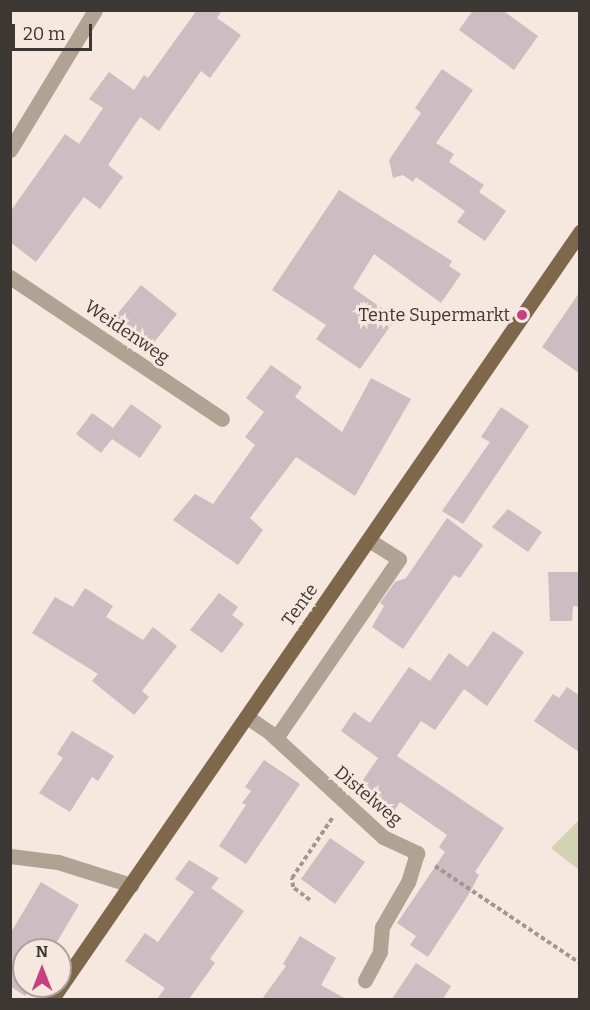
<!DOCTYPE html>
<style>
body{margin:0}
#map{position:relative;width:590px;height:1010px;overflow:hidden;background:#f6e7df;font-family:Bitter,serif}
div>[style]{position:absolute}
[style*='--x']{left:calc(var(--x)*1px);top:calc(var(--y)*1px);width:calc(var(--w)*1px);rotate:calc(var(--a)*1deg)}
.green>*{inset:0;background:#d0d4b2}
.building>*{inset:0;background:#cdbcc1}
.path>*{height:4px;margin-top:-2px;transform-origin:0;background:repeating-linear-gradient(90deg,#a29791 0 4.5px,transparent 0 7.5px)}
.service>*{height:15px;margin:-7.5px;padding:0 7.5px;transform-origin:7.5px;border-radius:7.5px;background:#b0a394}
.minor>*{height:15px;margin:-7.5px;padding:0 7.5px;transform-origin:7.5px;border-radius:7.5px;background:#b0a394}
.primary>*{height:15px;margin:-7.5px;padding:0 7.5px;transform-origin:7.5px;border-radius:7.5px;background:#7f674c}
.dots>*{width:16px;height:16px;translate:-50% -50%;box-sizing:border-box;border:3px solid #f6e7df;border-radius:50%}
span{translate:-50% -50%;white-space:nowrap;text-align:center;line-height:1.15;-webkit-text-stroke:6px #f6e7df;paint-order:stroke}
.poi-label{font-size:18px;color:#3d3734}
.right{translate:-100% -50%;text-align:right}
.street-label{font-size:18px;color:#3d3734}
.frame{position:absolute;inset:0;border:12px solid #3d3734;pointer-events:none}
.north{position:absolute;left:12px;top:938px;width:60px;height:60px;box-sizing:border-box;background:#f6e7df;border:2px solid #aca19b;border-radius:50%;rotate:0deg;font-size:16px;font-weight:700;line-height:24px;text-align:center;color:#3d3734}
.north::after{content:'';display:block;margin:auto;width:21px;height:27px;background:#c74182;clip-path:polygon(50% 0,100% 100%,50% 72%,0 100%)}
.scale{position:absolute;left:12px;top:24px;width:80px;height:27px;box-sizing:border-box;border:3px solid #3d3734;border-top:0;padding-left:8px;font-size:18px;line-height:21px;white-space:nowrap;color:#3d3734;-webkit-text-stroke:4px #f6e7df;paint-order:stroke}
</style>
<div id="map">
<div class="green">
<i style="clip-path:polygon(579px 820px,579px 870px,551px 848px)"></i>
</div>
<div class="building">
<i style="clip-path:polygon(197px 10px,222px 10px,217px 18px,241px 35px,210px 78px,201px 71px,159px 131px,140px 117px,108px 165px,123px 177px,100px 209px,84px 197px,36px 262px,10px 242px,10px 212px,65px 134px,79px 144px,103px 108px,89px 99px,109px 72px,134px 90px,144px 75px,148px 78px)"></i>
<i style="clip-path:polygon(473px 10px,502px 10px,538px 36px,514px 70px,459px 30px)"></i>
<i style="clip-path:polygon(442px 69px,473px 90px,436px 143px,454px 154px,449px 162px,484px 185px,479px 192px,506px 211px,485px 241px,457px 222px,465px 211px,416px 177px,413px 182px,403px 175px,393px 178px,389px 160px,421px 113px,415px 108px)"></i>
<i style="clip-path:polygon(339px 190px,452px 261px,449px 266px,461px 274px,441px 303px,374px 254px,353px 288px,396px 318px,360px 369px,316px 339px,326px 325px,272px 290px)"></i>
<i style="clip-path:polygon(141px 285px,177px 314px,150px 347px,114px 318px)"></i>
<i style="clip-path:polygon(579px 293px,579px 373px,542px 347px)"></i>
<i style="clip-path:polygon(271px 365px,302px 387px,295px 397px,342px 432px,371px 378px,411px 399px,355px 496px,296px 457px,250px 518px,263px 530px,238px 565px,173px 520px,195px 494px,213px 504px,255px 445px,245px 437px,264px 412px,246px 398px)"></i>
<i style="clip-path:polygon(131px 404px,162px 426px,140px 458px,112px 439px,101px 453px,76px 434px,92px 413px,113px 428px)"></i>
<i style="clip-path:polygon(501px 407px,529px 426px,463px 524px,442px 511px,490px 442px,481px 437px)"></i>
<i style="clip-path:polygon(508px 509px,542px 532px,528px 552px,492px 527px)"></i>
<i style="clip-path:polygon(447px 518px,483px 545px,460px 578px,454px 575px,403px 649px,372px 627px,384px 606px,380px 603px,395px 582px,406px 578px)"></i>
<i style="clip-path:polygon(548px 572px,579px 572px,579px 607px,573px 606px,572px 621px,550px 621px)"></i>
<i style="clip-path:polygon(85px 588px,113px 606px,106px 617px,143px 640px,153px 627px,177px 646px,142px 691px,149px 697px,134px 715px,92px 681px,98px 674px,32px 633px,55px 597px,73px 607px)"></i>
<i style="clip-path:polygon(219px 593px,238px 607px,232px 615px,244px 624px,222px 653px,190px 630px)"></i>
<i style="clip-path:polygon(493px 631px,524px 652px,487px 706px,464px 689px,435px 730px,421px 721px,397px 756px,504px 828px,475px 872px,479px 875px,469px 894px,428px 957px,410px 945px,416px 936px,397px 923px,445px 852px,439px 847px,447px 835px,400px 802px,392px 814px,356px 790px,378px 758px,341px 731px,354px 712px,370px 723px,409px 667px,430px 681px,449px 653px,468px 667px)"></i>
<i style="clip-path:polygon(567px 687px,579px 695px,579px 752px,534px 721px,553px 694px,559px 698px)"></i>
<i style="clip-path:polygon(72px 731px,114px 756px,98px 781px,92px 777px,70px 812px,39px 793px,63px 758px,57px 754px)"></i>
<i style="clip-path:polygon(264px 760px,300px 784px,246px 864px,219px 846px,246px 805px,242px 803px,251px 791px,245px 787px)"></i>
<i style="clip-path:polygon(330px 838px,365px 862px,335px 904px,301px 879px)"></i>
<i style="clip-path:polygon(189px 860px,219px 878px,211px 888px,244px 911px,210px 959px,215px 963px,189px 999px,157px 999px,165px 988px,125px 961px,145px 933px,158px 942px,194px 892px,175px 879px)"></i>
<i style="clip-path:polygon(41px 882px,79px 905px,52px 950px,24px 950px,24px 986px,31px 986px,25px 996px,10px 986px,10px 934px)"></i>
<i style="clip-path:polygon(300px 936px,336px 958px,321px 985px,346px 999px,262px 999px,286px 966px,283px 964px)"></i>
<i style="clip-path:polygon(416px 963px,451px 986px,443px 999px,392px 999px)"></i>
</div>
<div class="path">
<i style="--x:435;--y:866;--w:174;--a:33.8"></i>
<i style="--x:310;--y:900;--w:21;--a:-143"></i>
<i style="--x:293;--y:887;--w:9;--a:-96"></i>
<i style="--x:292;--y:878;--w:73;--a:-56.1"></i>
</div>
<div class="service">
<i style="--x:276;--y:738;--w:217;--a:-55.5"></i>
<i style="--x:399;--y:559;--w:34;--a:-148"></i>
</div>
<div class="minor">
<i style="--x:10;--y:150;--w:164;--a:-58.7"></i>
<i style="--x:10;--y:277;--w:255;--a:33.8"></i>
<i style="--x:247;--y:717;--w:27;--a:34"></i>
<i style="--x:269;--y:732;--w:155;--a:42.6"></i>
<i style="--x:383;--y:837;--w:38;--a:25"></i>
<i style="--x:417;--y:853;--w:30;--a:107"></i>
<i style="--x:408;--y:882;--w:52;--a:120"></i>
<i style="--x:382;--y:927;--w:25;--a:95"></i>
<i style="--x:380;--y:952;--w:32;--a:118"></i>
<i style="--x:10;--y:856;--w:48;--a:7.1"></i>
<i style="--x:58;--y:862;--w:77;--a:17.5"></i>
</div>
<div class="primary">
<i style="--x:51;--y:1000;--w:933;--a:-55.44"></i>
</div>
<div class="dots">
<i style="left:522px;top:315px;background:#c74182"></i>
</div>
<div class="poi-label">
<span class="right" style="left:510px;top:315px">Tente Supermarkt</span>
</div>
<div class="street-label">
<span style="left:127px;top:332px;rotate:34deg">Weidenweg</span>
<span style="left:300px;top:605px;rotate:-54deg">Tente</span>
<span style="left:368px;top:796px;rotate:40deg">Distelweg</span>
</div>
<div class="frame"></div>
<div class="north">N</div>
<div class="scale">20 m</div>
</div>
